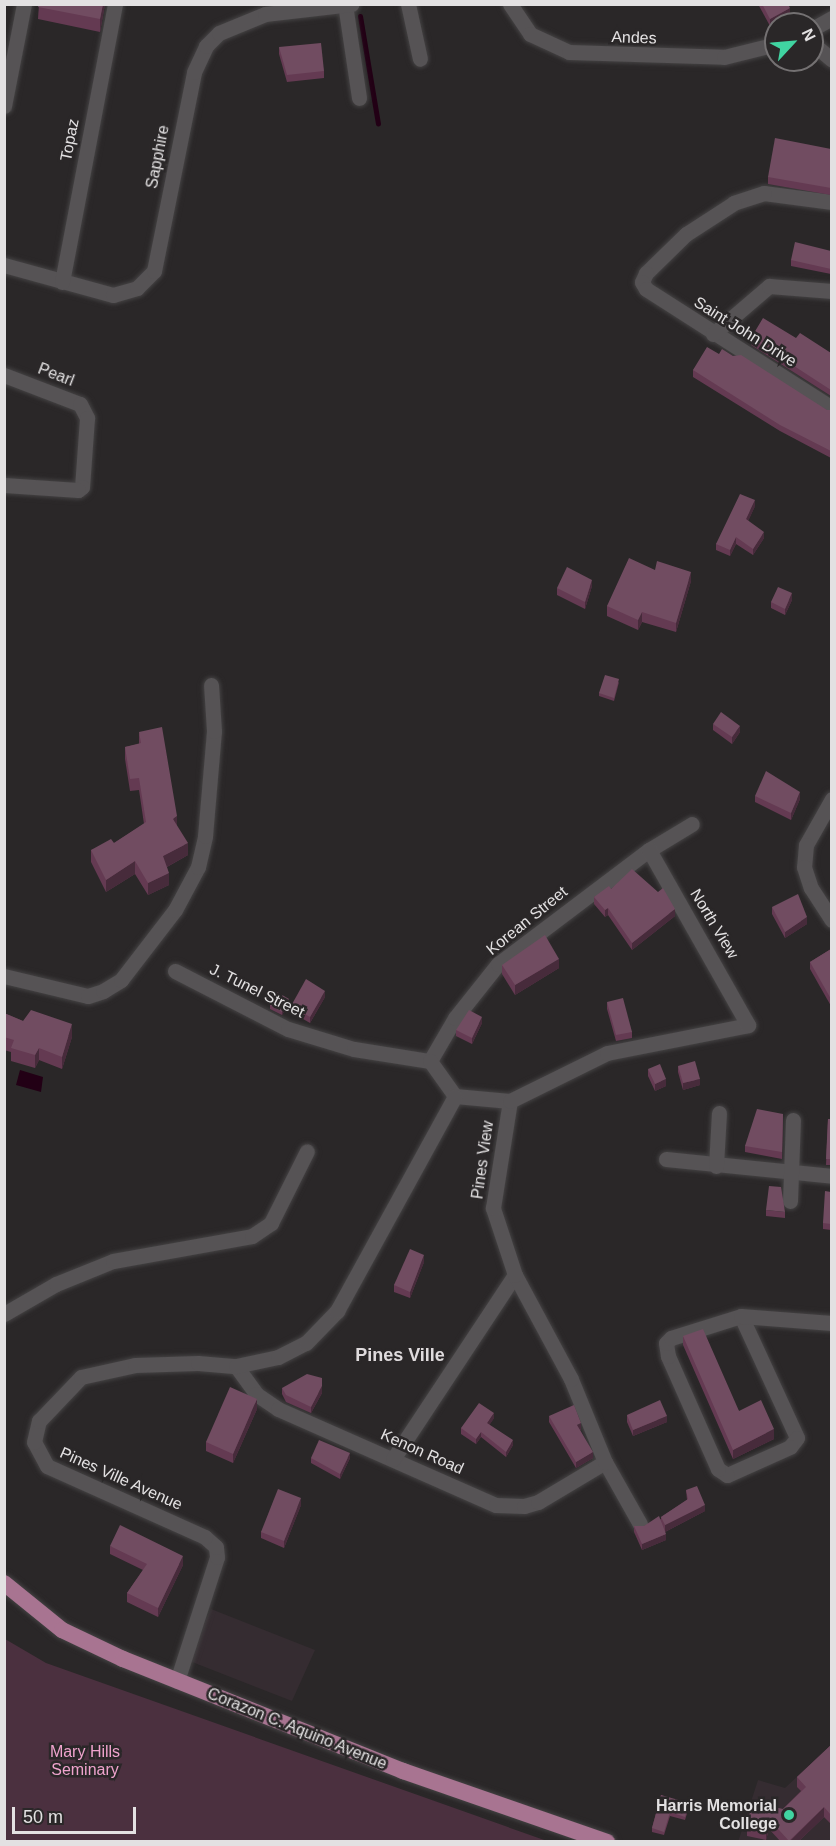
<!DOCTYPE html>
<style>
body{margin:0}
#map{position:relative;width:836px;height:1846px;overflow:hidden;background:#2a2728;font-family:Arial,sans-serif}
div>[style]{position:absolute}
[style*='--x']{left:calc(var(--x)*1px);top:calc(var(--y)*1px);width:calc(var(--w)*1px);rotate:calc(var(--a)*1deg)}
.built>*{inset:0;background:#352c31}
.green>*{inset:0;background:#4b303f}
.water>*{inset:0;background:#220015}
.stream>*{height:5px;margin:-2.5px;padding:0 2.5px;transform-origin:2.5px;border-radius:2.5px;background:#220015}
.roads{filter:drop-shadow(0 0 2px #444243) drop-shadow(0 0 2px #444243)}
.minor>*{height:15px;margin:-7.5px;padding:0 7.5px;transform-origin:7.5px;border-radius:7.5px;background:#565355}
.primary>*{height:16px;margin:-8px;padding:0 8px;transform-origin:8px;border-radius:8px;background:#a87491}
.wall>*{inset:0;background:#643a52}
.shaded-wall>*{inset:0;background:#472b3b}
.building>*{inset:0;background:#714c61}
.dots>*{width:16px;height:16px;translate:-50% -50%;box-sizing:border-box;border:3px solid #2a2728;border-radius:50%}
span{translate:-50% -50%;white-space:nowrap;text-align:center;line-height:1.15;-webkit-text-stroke:5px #2a2728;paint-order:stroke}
.street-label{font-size:16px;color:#e3e1e2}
.park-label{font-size:16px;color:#efa3cd}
.poi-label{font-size:16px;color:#e3e1e2;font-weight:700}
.right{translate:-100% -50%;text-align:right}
.neighbourhood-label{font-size:18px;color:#dfdbdd;font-weight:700}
.frame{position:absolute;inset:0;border:6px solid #e3e1e2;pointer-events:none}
.north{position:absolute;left:764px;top:12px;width:60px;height:60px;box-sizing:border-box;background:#2a2728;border:2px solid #747172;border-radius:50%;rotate:64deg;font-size:16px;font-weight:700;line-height:24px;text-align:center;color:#e3e1e2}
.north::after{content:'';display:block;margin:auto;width:21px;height:27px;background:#40d4a1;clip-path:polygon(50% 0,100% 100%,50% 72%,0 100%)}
.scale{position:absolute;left:12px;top:1807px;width:124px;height:27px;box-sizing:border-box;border:3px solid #e3e1e2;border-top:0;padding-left:8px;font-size:18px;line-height:21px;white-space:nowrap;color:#e3e1e2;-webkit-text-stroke:4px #2a2728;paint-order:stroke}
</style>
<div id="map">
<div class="built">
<i style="clip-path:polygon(211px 1609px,315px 1650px,292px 1701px,187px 1660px)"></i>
<i style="clip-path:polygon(831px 1745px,831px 1841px,738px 1842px,758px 1780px,785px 1788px)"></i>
</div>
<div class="green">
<i style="clip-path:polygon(5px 1639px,46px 1663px,547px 1841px,5px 1841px)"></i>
</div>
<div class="water">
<i style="clip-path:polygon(20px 1070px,43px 1077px,41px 1092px,16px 1085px)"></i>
</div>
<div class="stream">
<i style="--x:360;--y:16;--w:109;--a:80.5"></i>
</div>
<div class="roads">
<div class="minor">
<i style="--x:345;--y:4;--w:95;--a:81.5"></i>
<i style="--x:408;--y:4;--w:56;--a:77.7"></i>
<i style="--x:510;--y:4;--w:36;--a:56"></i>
<i style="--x:530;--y:34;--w:43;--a:24.8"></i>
<i style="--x:569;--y:52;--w:155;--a:1.8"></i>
<i style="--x:724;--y:57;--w:54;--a:-14"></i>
<i style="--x:812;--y:29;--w:23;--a:-29"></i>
<i style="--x:812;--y:43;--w:26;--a:40"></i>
<i style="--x:4;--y:106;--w:104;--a:-78.9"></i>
<i style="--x:832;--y:202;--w:69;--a:-172.5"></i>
<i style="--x:764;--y:193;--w:32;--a:162"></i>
<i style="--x:734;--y:203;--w:57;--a:147.1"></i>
<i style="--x:686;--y:234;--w:56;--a:135.7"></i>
<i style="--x:646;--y:273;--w:10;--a:114"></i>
<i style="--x:642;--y:282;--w:8;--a:60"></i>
<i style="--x:646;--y:289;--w:221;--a:32.6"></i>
<i style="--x:4;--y:265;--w:113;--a:15.4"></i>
<i style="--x:113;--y:295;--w:25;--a:-16"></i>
<i style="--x:137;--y:288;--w:24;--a:-45"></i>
<i style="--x:154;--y:271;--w:203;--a:-78.6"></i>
<i style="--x:194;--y:72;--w:29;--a:-65"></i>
<i style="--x:206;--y:46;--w:18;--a:-45"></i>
<i style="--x:219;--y:33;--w:50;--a:-22.4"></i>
<i style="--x:265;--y:14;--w:87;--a:-6.6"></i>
<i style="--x:62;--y:282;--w:283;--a:-79.2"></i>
<i style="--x:713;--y:334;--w:74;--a:-40.6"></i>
<i style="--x:769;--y:286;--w:63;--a:4.5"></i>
<i style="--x:4;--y:375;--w:81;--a:20.9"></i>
<i style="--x:80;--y:404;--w:16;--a:63"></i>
<i style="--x:87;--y:418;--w:69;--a:94.1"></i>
<i style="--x:82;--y:487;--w:5;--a:143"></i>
<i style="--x:78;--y:490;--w:74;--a:-176.1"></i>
<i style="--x:832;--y:799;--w:53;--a:119.5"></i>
<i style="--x:806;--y:845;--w:22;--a:95"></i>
<i style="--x:804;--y:867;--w:22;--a:72"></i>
<i style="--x:811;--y:888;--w:38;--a:57"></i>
<i style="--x:175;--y:971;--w:127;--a:27.2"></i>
<i style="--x:288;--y:1029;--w:69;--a:16.9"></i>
<i style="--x:354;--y:1049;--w:77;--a:9"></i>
<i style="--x:4;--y:976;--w:86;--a:13.4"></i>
<i style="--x:88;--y:996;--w:16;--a:-18"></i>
<i style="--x:103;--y:991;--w:21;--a:-31"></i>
<i style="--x:121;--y:980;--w:88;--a:-52.4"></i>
<i style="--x:175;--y:910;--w:49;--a:-61.9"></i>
<i style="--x:198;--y:867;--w:32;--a:-77"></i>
<i style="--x:205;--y:836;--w:105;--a:-85.1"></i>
<i style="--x:214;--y:731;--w:46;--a:-93.7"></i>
<i style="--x:430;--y:1061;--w:50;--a:-59.8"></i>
<i style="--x:455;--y:1018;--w:69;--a:-51.5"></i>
<i style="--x:498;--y:964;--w:189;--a:-37.1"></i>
<i style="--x:649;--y:850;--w:50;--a:-31.2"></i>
<i style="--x:430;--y:1061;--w:43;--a:54.5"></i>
<i style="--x:455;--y:1096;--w:55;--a:5.2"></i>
<i style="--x:666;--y:1159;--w:167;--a:5.8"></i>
<i style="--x:716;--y:1166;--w:53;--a:-86.8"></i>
<i style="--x:790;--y:1201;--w:81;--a:-87.9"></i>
<i style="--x:4;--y:1314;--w:60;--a:-30"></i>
<i style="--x:56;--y:1284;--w:61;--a:-22"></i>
<i style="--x:113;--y:1261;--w:141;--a:-10.2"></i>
<i style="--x:252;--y:1236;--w:23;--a:-34"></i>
<i style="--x:271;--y:1223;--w:80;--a:-63.4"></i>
<i style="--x:741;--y:1316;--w:134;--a:65.3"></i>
<i style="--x:797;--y:1438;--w:11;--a:128"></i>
<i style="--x:790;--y:1447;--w:69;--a:156"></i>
<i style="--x:727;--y:1475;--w:11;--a:-146"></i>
<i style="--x:718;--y:1469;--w:124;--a:-113.9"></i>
<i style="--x:668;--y:1356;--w:13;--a:-99"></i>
<i style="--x:666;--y:1343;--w:7;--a:-45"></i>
<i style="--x:671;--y:1338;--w:73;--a:-17.4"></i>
<i style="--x:741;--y:1316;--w:91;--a:4.4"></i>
<i style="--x:236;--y:1366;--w:34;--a:54"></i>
<i style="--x:256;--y:1394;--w:27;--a:34"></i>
<i style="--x:278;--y:1409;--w:238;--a:23.8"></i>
<i style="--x:496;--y:1505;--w:28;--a:2"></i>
<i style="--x:524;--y:1506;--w:15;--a:-16"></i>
<i style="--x:538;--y:1502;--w:78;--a:-30.8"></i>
<i style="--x:393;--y:1459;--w:221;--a:-56.5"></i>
<i style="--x:640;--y:1524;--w:71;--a:-119.4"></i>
<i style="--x:605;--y:1462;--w:90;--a:-112.3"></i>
<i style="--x:571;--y:1379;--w:118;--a:-118.3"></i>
<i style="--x:515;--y:1275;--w:71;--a:-108.2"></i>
<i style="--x:493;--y:1208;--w:108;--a:-81"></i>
<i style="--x:510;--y:1101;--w:108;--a:-26.3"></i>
<i style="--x:607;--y:1053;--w:144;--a:-11.2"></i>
<i style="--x:748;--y:1025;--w:201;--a:-119.5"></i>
<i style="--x:177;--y:1681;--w:130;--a:-72.1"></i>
<i style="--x:217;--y:1557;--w:10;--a:-96"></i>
<i style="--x:216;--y:1547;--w:15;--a:-138"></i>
<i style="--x:205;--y:1537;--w:173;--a:-155.8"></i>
<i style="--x:47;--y:1466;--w:27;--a:-118"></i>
<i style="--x:34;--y:1442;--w:22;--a:-77"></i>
<i style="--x:39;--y:1421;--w:61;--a:-46.3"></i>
<i style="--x:81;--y:1377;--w:55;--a:-12.5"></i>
<i style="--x:135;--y:1365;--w:63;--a:-1.8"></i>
<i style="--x:198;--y:1363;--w:38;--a:5"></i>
<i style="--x:236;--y:1366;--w:43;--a:-12.1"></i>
<i style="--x:278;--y:1357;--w:31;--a:-27"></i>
<i style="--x:306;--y:1343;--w:45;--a:-45.9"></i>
<i style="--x:337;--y:1311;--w:245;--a:-61.2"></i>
</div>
<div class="primary">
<i style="--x:4;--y:1583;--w:75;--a:39"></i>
<i style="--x:62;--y:1630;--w:68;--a:25.4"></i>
<i style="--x:123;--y:1659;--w:302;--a:21.8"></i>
<i style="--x:403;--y:1771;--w:216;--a:19.2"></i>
</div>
</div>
<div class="wall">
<i style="clip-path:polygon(39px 4px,105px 4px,100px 32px,38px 19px)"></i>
<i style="clip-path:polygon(758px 4px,788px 4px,790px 14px,770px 26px)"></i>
<i style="clip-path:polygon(279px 47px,324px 71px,324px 78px,287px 82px,279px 54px)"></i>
<i style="clip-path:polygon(831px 149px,831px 195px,768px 184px,768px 177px)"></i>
<i style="clip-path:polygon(831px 251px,831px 274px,791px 266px,791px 260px)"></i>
<i style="clip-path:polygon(751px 338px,796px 338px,831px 353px,831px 396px,751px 345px)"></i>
<i style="clip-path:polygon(719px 354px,827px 410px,831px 410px,831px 458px,780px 431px,693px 377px,693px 370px)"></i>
<i style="clip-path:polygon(755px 506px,748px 521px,764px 538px,753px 555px,736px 544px,730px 556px,716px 550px,716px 544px)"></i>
<i style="clip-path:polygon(655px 570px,691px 581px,676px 632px,642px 622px,638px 630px,607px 616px,607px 606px)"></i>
<i style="clip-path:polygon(592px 586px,585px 609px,557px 595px,557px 588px)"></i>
<i style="clip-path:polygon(792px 600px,785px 615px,771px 608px,771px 602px)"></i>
<i style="clip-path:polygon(619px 682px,614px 701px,599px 696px,599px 693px)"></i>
<i style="clip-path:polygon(713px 724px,740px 732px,732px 744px,713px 730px)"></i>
<i style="clip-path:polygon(139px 732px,188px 855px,167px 867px,169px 885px,148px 895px,135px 874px,106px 892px,91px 862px,91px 850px,114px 843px,144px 824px,139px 790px,130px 791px,125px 759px,125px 747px,139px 744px)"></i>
<i style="clip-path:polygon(755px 796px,800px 799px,791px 820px,755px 802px)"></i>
<i style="clip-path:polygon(611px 889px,675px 916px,632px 950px,608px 915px,605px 917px,594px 904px,594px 897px)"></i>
<i style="clip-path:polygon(772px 907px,807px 924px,785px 938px,772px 914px)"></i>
<i style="clip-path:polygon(831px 949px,831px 1006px,810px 969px,810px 962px)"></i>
<i style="clip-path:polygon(502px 965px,559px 968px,515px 995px,502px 974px)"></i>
<i style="clip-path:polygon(325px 997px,310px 1023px,291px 1012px,291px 1006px)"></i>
<i style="clip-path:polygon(289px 1002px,282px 1015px,270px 1009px,270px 1005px)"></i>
<i style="clip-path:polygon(607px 1002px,632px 1032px,632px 1038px,616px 1041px,607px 1009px)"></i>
<i style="clip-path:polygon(4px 1013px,23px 1021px,72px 1037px,62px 1069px,39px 1060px,35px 1068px,11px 1061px,11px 1052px,4px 1050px)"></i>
<i style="clip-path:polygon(482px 1023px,472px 1044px,456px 1036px,456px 1030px)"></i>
<i style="clip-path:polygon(678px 1066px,700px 1085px,683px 1090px,678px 1072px)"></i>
<i style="clip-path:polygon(648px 1069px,666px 1086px,655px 1091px,648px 1076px)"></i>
<i style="clip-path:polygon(783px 1114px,782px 1159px,745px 1152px,745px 1146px)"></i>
<i style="clip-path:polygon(828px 1119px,831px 1119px,831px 1165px,826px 1165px)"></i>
<i style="clip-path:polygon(831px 1192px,831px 1230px,823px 1229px,823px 1223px)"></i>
<i style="clip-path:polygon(766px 1210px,785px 1212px,785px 1218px,766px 1216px)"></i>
<i style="clip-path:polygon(424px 1262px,410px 1298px,394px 1292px,394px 1285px)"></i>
<i style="clip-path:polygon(683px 1336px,739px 1411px,774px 1439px,733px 1459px,683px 1345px)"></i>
<i style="clip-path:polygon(282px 1388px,322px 1393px,311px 1413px,286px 1402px,282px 1394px)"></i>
<i style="clip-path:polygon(257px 1409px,233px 1463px,206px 1451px,206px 1442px)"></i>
<i style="clip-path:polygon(627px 1415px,667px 1422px,633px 1436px,627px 1422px)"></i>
<i style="clip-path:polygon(549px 1416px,581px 1429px,580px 1430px,593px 1458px,576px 1468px,549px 1422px)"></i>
<i style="clip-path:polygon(494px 1418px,489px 1425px,513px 1445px,506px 1457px,481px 1437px,476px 1444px,461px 1434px,461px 1428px)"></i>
<i style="clip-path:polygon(311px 1458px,350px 1458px,340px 1479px,311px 1463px)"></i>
<i style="clip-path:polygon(686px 1490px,705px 1511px,665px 1532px,666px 1540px,642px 1550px,634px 1532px,634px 1526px,644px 1526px,661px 1519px,661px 1517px,687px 1500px)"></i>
<i style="clip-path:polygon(301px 1505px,284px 1548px,261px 1538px,261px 1532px)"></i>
<i style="clip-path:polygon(110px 1546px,183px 1565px,158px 1617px,127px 1602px,127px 1593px,143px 1570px,110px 1554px)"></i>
<i style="clip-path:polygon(831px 1745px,831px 1824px,824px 1817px,798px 1842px,781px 1842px,769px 1829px,766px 1840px,747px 1836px,747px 1826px,783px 1809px,801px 1791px,797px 1787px,797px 1777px)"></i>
<i style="clip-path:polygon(661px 1795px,689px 1807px,685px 1820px,670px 1816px,664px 1835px,652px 1832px,652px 1828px)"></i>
</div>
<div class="shaded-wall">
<i style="clip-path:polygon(103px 4px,105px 4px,100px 32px,100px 19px)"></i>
<i style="clip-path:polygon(790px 8px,790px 14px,770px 26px,770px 19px)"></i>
<i style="clip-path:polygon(755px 500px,755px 506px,746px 526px,746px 519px)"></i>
<i style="clip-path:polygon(764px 532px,764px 538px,753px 555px,753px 549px)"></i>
<i style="clip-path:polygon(736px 537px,736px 544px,730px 556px,730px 550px)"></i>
<i style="clip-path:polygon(691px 572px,691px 581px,676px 632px,676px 623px)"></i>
<i style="clip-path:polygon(592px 580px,592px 586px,585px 609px,585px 602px)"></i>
<i style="clip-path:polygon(792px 593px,792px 600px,785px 615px,785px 609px)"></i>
<i style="clip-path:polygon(642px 612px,642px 622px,638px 630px,638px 620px)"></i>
<i style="clip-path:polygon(740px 726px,740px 732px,732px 744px,732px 737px)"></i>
<i style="clip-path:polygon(800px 792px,800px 799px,791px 820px,791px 813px)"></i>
<i style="clip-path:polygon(177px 816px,177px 828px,173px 819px)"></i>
<i style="clip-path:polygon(188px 843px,188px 855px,163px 869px,163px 856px)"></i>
<i style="clip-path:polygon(135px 861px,135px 874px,106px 892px,106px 880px)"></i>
<i style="clip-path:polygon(169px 873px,169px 885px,148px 895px,148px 883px)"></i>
<i style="clip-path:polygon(608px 908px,608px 915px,605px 917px,605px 910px)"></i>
<i style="clip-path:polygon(675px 909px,675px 916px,632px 950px,632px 943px)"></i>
<i style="clip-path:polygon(807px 917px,807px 924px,785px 938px,785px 932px)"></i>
<i style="clip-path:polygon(559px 959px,559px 968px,515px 995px,515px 985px)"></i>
<i style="clip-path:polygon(325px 991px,325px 997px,310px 1023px,310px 1017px)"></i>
<i style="clip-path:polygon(289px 999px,289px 1002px,282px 1015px,282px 1012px)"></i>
<i style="clip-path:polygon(482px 1017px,482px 1023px,472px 1044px,472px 1038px)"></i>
<i style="clip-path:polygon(72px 1024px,72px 1037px,62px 1069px,62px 1057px)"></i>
<i style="clip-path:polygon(39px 1048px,39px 1060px,35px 1068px,35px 1055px)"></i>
<i style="clip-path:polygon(666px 1079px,666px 1086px,655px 1091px,655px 1084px)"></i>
<i style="clip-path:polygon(700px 1079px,700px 1085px,683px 1090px,683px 1083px)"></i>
<i style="clip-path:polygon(424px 1255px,424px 1262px,410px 1298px,410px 1292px)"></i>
<i style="clip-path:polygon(322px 1386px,322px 1393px,311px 1413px,311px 1407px)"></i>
<i style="clip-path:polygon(257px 1399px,257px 1409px,233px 1463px,233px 1454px)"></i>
<i style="clip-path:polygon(494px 1413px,494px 1418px,487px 1429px,487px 1423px)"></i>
<i style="clip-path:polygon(667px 1416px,667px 1422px,633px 1436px,633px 1430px)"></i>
<i style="clip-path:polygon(581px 1423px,581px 1429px,577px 1431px,577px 1425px)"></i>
<i style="clip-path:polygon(774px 1429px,774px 1439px,733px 1459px,733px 1450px)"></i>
<i style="clip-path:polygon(481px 1432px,481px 1437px,476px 1444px,476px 1439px)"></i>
<i style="clip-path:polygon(513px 1440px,513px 1445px,506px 1457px,506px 1452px)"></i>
<i style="clip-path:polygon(593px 1452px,593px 1458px,576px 1468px,576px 1462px)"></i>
<i style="clip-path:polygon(350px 1453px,350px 1458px,340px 1479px,340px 1474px)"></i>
<i style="clip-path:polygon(301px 1498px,301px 1505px,284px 1548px,284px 1541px)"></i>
<i style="clip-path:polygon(705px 1505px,705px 1511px,665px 1532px,665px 1525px)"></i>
<i style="clip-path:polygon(666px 1534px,666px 1540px,642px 1550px,642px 1544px)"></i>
<i style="clip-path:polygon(183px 1556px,183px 1565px,158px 1617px,158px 1608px)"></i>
<i style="clip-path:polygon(824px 1807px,824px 1817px,798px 1842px,789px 1842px)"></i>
<i style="clip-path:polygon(769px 1819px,769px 1829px,766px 1840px,766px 1830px)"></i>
</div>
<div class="building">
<i style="clip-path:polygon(39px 4px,103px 4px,100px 19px,38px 7px)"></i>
<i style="clip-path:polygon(762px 4px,788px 4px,790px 8px,770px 19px)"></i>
<i style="clip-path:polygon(321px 43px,324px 71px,287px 75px,279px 47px)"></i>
<i style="clip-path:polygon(775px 138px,831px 149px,831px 188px,768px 177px)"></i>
<i style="clip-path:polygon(795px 242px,831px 251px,831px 269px,791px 260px)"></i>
<i style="clip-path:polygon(763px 318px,796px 338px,800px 333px,831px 353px,831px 390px,751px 338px)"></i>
<i style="clip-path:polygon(707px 347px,719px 354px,722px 349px,733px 356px,741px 355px,827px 410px,831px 410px,831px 451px,780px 425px,693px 370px)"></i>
<i style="clip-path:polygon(740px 494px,755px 500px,746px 519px,764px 532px,753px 549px,736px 537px,730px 550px,716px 544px)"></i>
<i style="clip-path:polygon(629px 558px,655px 570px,657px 561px,691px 572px,676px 623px,642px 612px,638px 620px,607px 606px)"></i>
<i style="clip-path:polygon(567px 567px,592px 580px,585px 602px,557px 588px)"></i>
<i style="clip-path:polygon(778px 587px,792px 593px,785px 609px,771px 602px)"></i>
<i style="clip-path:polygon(605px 675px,619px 679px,614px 698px,599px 693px)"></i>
<i style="clip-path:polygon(721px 712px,740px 726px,732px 737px,713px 724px)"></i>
<i style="clip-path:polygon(162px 727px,177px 816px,173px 819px,188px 843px,163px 856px,169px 873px,148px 883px,135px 861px,106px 880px,91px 850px,111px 839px,114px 843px,146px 822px,139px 778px,130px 779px,125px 747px,141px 743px,139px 732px)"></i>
<i style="clip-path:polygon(766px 771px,800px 792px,791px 813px,755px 796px)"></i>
<i style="clip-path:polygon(632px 869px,658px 892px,663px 888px,675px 909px,632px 943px,608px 908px,605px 910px,594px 897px,609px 886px,611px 889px)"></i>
<i style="clip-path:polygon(798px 894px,807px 917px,785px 932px,772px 907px)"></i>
<i style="clip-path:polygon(545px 935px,559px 959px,515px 985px,502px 965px)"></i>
<i style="clip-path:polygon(831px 949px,831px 999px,810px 962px)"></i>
<i style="clip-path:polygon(306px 979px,325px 991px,310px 1017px,291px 1006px)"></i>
<i style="clip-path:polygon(277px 992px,289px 999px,282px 1012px,270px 1005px)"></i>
<i style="clip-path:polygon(623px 998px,632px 1032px,616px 1035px,607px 1002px)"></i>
<i style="clip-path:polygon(31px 1010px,72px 1024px,62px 1057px,39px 1048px,35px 1055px,11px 1048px,14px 1040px,4px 1037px,4px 1013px,23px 1021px)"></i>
<i style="clip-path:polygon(469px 1010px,482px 1017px,472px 1038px,456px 1030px)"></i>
<i style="clip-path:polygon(695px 1061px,700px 1079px,683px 1083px,678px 1066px)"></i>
<i style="clip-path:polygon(660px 1064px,666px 1079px,655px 1084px,648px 1069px)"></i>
<i style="clip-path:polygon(757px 1109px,783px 1114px,782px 1152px,745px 1146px)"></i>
<i style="clip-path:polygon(828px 1119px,831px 1119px,831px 1159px,826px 1159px)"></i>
<i style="clip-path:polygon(769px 1186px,781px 1187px,785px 1212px,766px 1210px)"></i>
<i style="clip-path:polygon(825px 1191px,831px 1192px,831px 1224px,823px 1223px)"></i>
<i style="clip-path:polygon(410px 1249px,424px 1255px,410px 1292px,394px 1285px)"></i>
<i style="clip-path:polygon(703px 1329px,739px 1411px,761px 1400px,774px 1429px,733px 1450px,683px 1336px)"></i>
<i style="clip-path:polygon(307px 1374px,322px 1378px,322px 1386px,311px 1407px,286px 1395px,282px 1388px)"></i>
<i style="clip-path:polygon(230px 1387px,257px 1399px,233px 1454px,206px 1442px)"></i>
<i style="clip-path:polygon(660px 1400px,667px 1416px,633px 1430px,627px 1415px)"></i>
<i style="clip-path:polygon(479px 1403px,494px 1413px,487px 1423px,513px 1440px,506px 1452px,481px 1432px,476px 1439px,461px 1428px)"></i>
<i style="clip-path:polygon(574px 1405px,581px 1423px,577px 1425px,593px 1452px,576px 1462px,549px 1416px)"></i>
<i style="clip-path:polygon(319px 1440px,350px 1453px,340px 1474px,311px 1458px)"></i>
<i style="clip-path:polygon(697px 1486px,705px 1505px,665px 1525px,661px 1517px,688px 1499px,686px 1490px)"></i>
<i style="clip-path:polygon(278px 1489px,301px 1498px,284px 1541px,261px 1532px)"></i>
<i style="clip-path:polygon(659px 1516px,666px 1534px,642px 1544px,634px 1526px,644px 1526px)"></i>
<i style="clip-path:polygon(120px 1525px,183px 1556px,158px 1608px,127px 1593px,147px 1564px,110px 1546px)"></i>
<i style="clip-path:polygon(831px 1745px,831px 1815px,824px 1807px,789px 1841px,769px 1819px,766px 1830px,747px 1826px,752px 1802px,783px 1809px,806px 1787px,797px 1777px)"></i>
<i style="clip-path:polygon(661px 1795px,689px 1803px,685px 1817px,670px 1812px,664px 1832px,652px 1828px)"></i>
</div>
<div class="dots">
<i style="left:789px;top:1815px;background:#40d4a1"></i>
</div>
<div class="street-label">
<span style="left:634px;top:38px;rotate:2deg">Andes</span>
<span style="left:70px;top:140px;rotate:-79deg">Topaz</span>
<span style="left:158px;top:157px;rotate:-79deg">Sapphire</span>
<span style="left:745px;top:332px;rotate:32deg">Saint John Drive</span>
<span style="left:56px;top:375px;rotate:21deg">Pearl</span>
<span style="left:527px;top:921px;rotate:-39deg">Korean Street</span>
<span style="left:714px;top:924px;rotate:59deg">North View</span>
<span style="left:257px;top:991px;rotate:26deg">J. Tunel Street</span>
<span style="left:483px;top:1160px;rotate:-82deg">Pines View</span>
<span style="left:422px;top:1452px;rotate:24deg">Kenon Road</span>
<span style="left:121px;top:1479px;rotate:24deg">Pines Ville Avenue</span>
<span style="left:297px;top:1729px;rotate:22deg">Corazon C. Aquino Avenue</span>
</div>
<div class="park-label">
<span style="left:85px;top:1761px">Mary Hills<br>Seminary</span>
</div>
<div class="poi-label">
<span class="right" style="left:777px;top:1815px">Harris Memorial<br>College</span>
</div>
<div class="neighbourhood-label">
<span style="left:400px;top:1355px">Pines Ville</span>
</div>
<div class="frame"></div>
<div class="north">N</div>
<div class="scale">50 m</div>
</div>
